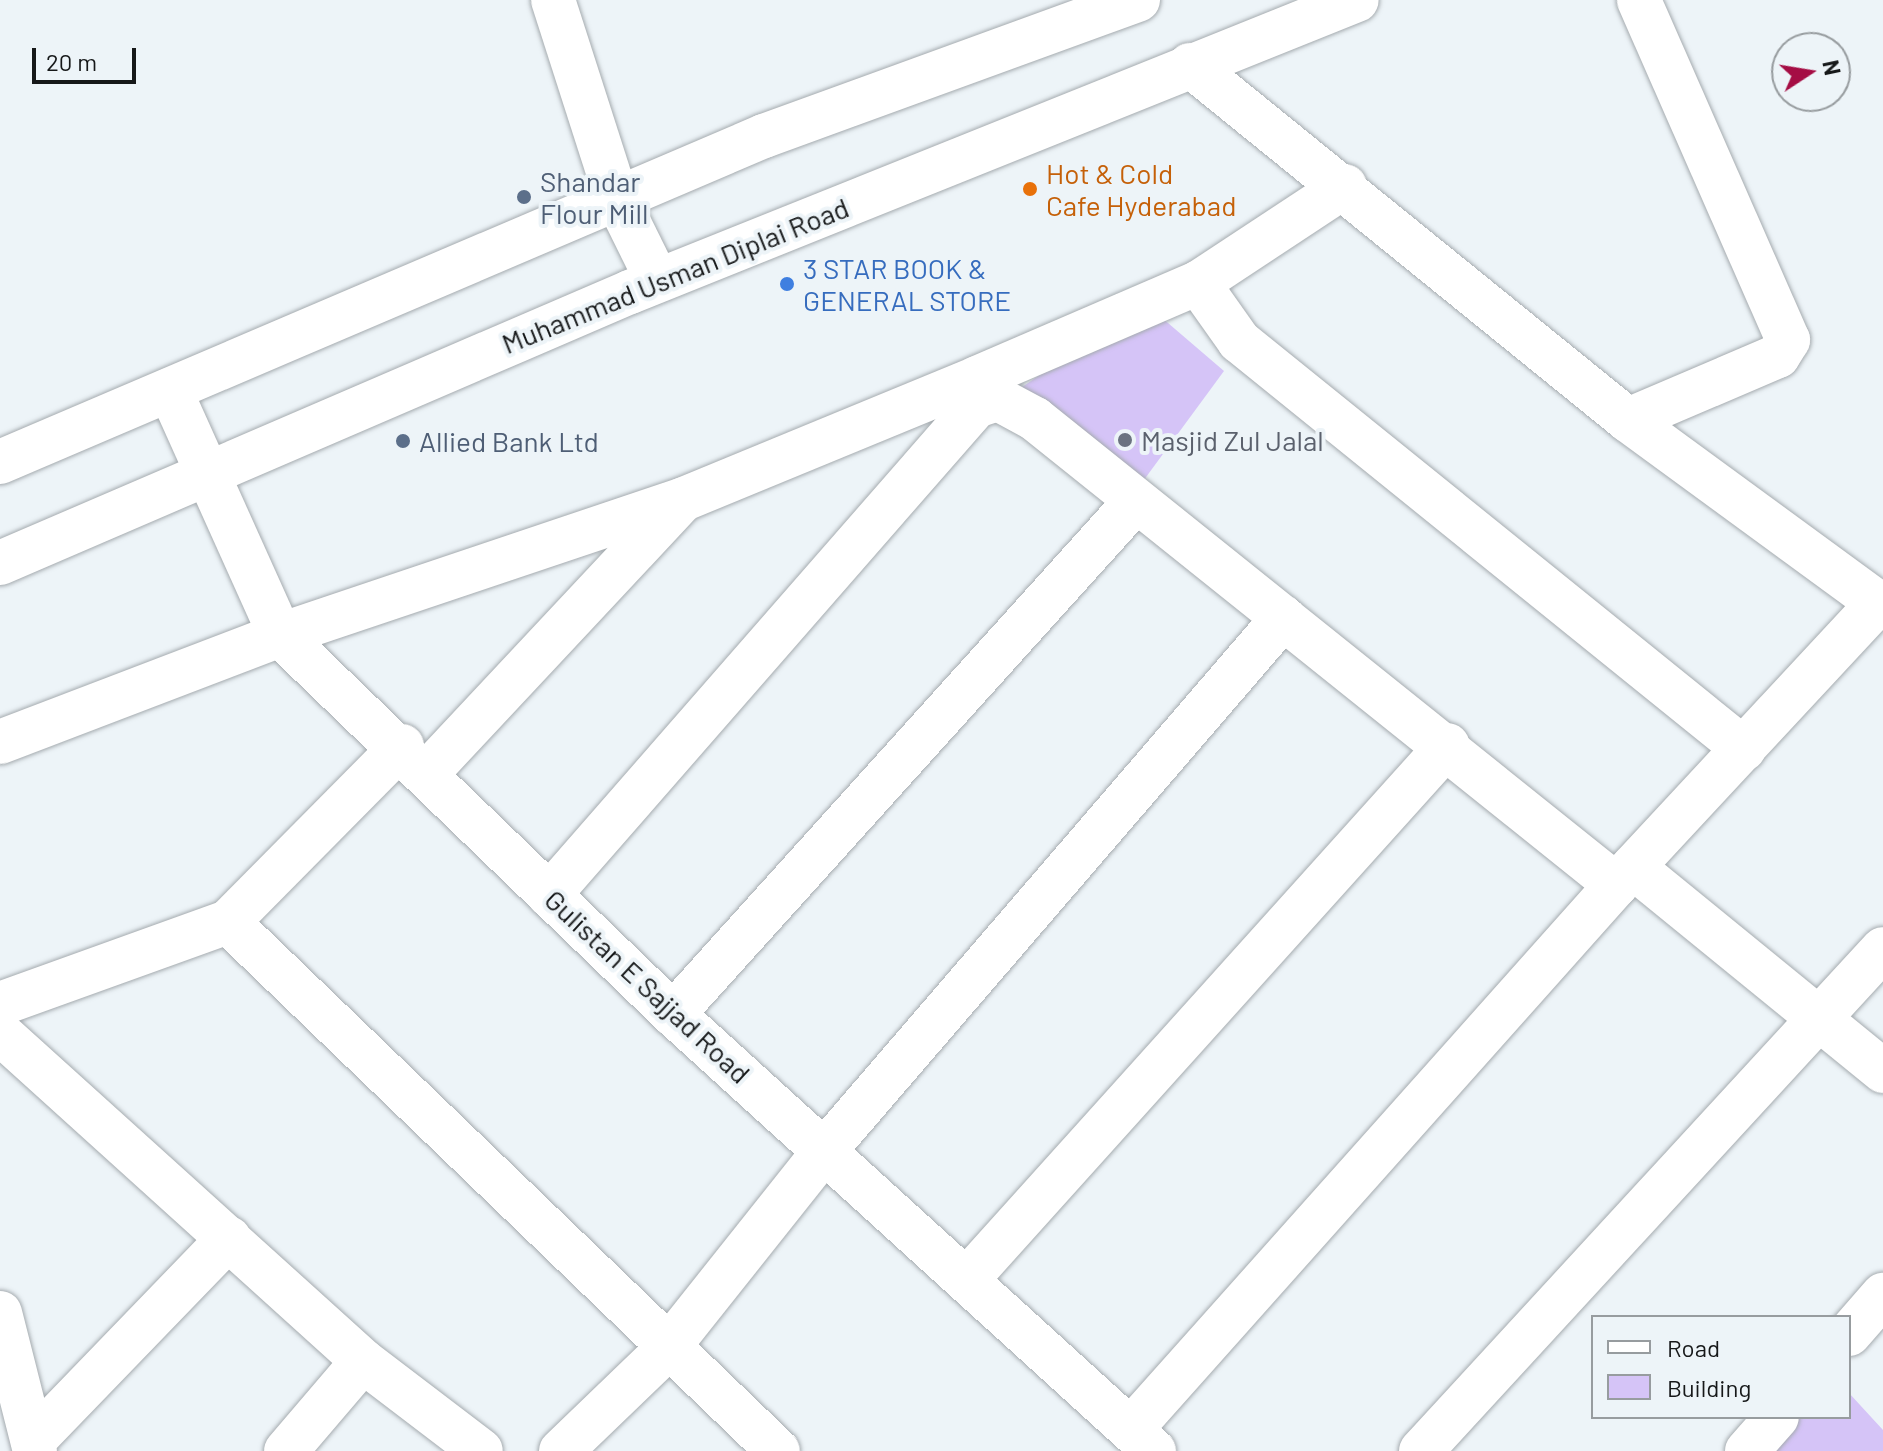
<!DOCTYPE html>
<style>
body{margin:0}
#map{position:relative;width:1883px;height:1451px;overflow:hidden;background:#edf4f8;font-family:Barlow,sans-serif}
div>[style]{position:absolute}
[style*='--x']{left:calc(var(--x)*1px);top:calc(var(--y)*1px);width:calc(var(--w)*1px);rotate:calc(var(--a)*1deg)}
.building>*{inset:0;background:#d5c4f7}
.roads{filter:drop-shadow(0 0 2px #a5abaf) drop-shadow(0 0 2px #a5abaf)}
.minor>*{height:44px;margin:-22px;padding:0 22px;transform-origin:22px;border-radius:22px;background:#fff}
.dots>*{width:22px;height:22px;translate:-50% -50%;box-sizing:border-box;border:4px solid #edf4f8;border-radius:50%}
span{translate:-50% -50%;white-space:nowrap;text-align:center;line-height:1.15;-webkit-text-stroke:8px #edf4f8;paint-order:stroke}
.food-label{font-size:28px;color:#c56008}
.left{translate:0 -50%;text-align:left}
.service-label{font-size:28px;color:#4e5e75}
.shop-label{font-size:28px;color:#366cbe}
.street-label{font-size:28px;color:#161819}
.worship-label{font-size:28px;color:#5b616d}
.legend{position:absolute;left:1591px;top:1315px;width:260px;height:104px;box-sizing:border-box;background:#edf4f8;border:2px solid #979c9f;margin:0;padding:10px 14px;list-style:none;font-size:24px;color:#161819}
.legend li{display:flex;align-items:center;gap:16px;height:40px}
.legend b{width:40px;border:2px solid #979c9f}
.north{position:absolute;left:1771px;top:32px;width:80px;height:80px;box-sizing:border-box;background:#edf4f8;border:2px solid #979c9f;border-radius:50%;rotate:78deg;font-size:22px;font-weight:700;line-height:32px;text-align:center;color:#161819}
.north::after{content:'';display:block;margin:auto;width:28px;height:36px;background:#a50d44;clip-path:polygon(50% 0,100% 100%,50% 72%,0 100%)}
.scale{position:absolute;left:32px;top:48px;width:104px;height:36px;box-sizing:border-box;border:4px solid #161819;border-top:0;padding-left:10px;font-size:24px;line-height:28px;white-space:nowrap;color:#161819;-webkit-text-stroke:6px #edf4f8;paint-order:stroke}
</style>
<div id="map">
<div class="building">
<i style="clip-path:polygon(1154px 311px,1224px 371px,1138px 488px,1015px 392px,1092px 339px)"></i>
<i style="clip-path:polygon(1849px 1393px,1883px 1430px,1883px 1451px,1764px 1451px,1793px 1417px,1849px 1417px)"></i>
</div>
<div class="roads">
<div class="minor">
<i style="--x:553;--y:0;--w:209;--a:72.2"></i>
<i style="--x:617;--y:199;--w:90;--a:63.7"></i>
<i style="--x:1198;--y:283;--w:71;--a:54.7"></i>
<i style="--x:1239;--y:341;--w:649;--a:38.94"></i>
<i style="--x:170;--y:390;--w:269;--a:65.8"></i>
<i style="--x:280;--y:635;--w:546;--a:43.96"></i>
<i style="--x:673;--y:1014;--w:650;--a:42.26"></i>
<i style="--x:1628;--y:420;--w:163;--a:-23.1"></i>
<i style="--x:1778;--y:356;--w:19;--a:-58"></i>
<i style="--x:1788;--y:340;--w:371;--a:-113.7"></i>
<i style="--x:0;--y:462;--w:831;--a:-23.11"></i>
<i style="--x:764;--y:136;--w:398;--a:-20"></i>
<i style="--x:0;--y:563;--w:686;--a:-23.28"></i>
<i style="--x:630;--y:292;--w:783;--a:-21.88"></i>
<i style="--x:0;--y:742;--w:300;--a:-20.9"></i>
<i style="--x:280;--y:635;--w:426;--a:-18.6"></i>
<i style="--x:684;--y:499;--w:317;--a:-22.4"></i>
<i style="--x:977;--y:378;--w:241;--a:-23.3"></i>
<i style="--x:1198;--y:283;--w:176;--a:-33.4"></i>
<i style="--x:402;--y:746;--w:247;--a:134.7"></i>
<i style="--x:228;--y:922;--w:763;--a:43.89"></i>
<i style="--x:427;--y:773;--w:370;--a:-46.9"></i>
<i style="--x:1633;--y:867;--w:323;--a:39.2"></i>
<i style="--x:549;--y:895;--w:649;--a:-48.87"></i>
<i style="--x:976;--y:406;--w:23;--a:-18"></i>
<i style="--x:998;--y:399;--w:42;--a:28.4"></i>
<i style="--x:1035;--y:419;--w:318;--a:38.7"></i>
<i style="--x:0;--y:1004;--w:242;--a:-19.8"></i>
<i style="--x:673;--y:1014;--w:688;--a:-47.94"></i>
<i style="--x:0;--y:1033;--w:489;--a:42.1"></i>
<i style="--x:970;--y:1276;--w:714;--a:-48.01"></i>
<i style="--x:0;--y:1313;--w:142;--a:75.8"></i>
<i style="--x:1849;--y:1334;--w:52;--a:-48.9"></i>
<i style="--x:1131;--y:1429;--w:729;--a:-48.28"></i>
<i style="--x:33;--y:1441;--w:282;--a:-46"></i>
<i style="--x:286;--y:1451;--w:118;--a:-49.5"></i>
<i style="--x:363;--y:1361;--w:148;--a:37.3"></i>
<i style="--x:561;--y:1451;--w:146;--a:-43.9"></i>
<i style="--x:666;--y:1350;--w:257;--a:-51.5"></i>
<i style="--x:826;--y:1149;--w:701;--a:-49.28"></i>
<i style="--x:1283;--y:618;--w:427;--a:38.7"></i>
<i style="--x:1616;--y:885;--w:385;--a:-47.1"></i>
<i style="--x:1878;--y:603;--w:310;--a:-143.8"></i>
<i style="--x:1628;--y:420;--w:564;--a:-140.98"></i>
<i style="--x:1421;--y:1451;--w:682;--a:-47.38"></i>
<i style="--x:1747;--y:1451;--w:45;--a:-48.6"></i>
</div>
</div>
<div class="dots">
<i style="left:1030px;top:189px;background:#e8710a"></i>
<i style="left:524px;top:197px;background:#5c6f8a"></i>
<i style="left:787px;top:284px;background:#3f7fe0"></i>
<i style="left:1125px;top:440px;background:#6b7280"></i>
<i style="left:403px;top:441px;background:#5c6f8a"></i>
</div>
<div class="food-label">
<span class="left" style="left:1046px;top:189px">Hot &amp; Cold<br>Cafe Hyderabad</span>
</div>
<div class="service-label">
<span class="left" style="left:540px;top:197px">Shandar<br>Flour Mill</span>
<span class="left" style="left:419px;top:441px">Allied Bank Ltd</span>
</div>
<div class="shop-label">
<span class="left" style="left:803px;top:284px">3 STAR BOOK &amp;<br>GENERAL STORE</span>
</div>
<div class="street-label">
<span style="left:675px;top:275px;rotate:-22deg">Muhammad Usman Diplai Road</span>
<span style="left:648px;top:986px;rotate:43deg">Gulistan E Sajjad Road</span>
</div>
<div class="worship-label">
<span class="left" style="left:1141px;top:440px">Masjid Zul Jalal</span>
</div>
<ul class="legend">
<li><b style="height:10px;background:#fff"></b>Road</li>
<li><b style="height:22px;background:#d5c4f7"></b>Building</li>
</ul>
<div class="north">N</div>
<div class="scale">20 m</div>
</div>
